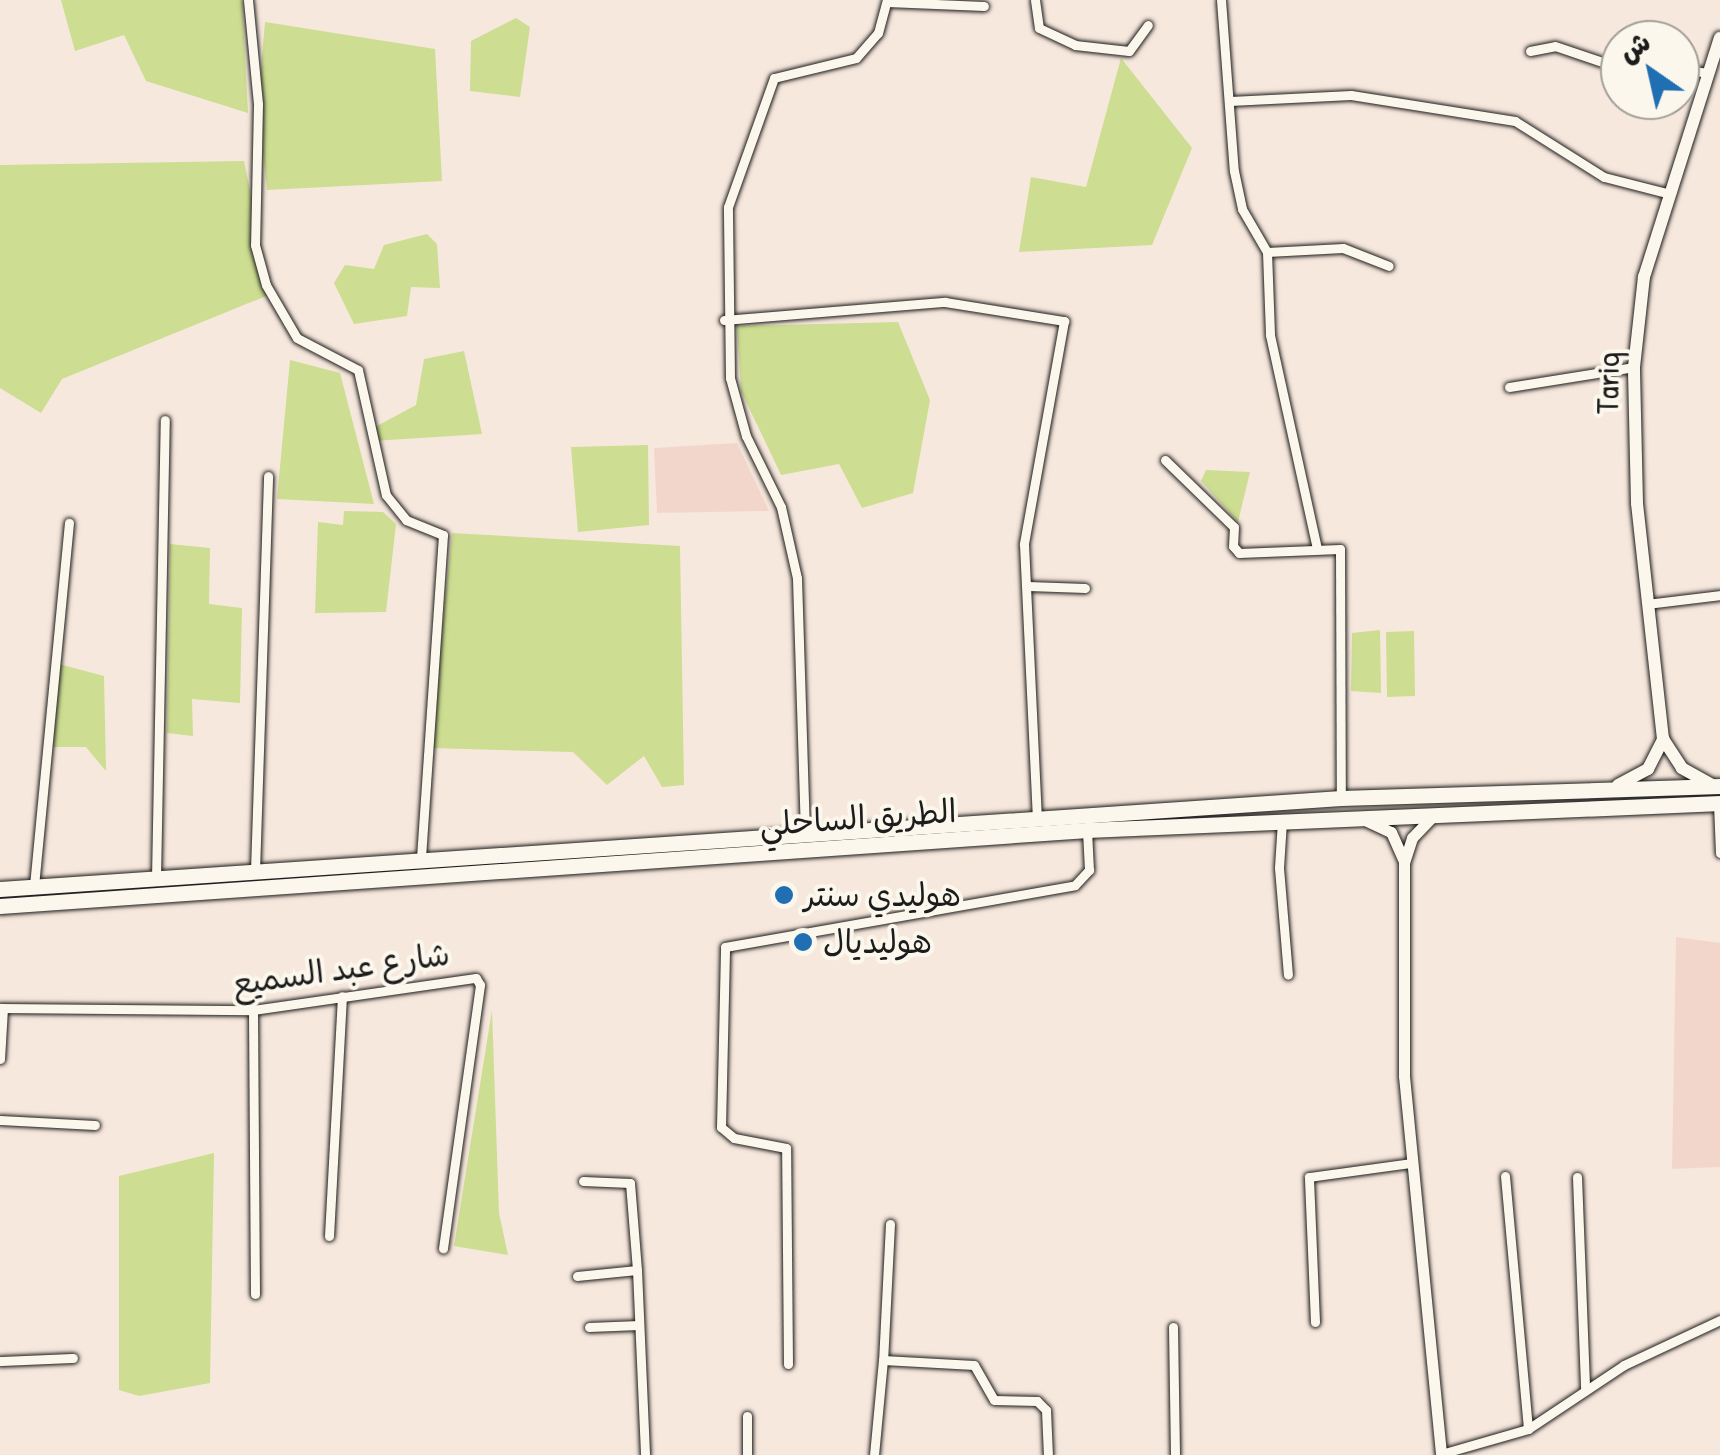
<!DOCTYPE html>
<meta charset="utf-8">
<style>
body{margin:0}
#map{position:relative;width:1720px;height:1455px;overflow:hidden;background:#f7e8dd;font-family:"Patrick Hand","Playpen Sans Arabic",sans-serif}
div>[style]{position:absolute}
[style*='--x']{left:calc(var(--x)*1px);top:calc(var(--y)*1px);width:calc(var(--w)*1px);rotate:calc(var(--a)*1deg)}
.built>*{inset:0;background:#f2d6cc}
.green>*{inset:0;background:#cddd91}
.roads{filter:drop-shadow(0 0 2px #1c1c1c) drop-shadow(0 0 2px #1c1c1c)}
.minor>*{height:9px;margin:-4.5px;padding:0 4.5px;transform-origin:4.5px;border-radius:4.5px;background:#fbf7ec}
.tertiary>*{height:11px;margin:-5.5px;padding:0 5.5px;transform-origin:5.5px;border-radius:5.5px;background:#fbf7ec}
.secondary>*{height:12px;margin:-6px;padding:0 6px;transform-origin:6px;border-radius:6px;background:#fbf7ec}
.trunk>*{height:15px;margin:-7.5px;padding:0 7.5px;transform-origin:7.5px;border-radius:7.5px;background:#fbf7ec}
.dots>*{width:28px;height:28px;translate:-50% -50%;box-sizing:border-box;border:5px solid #fbf7ec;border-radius:50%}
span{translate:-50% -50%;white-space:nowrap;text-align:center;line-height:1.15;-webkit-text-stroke:8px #fbf7ec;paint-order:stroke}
.street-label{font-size:32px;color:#1c1c1c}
.poi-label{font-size:32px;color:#1c1c1c}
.left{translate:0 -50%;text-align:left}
.north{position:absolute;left:1600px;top:20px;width:100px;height:100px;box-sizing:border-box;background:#fbf7ec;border:2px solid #a29f99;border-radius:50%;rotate:326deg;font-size:28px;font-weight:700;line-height:40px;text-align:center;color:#1c1c1c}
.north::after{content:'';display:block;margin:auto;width:35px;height:45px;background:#1f6fb2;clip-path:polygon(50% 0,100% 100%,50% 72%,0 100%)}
</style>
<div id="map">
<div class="built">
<i style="clip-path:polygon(737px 443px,769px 511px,657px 513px,654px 448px)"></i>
<i style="clip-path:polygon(1676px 937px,1720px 943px,1720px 1167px,1672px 1169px)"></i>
</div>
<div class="green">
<i style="clip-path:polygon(61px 0,242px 0,248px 113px,146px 81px,124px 35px,75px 51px)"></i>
<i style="clip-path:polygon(516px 18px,530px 27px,520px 97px,470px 91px,471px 41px)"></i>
<i style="clip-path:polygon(265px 22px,435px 49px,442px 181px,267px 190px,258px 104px)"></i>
<i style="clip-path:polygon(1121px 58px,1192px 148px,1152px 245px,1019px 252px,1031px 177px,1086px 187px)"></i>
<i style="clip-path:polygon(244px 161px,271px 294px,62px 379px,41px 413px,0 388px,0 165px)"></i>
<i style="clip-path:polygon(427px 234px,437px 244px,440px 288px,411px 287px,407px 316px,354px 324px,334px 283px,345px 265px,374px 269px,384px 245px)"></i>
<i style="clip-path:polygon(898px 322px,930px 400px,913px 493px,862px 508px,839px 464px,781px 475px,741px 391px,737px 326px)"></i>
<i style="clip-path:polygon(464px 351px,482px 434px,373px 441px,375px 427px,416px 405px,424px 359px)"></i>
<i style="clip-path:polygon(290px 360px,340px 373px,374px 504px,277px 499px)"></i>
<i style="clip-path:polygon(648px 445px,649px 525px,578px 532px,571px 447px)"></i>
<i style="clip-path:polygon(1206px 470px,1250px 472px,1238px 522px,1201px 481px)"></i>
<i style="clip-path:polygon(344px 511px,383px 512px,396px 524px,386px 612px,315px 613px,318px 522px,343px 525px)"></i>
<i style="clip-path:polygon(452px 533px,680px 546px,684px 785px,662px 787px,644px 756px,607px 785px,573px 752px,430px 748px)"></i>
<i style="clip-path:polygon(170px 544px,210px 548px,209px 604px,242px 608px,240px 703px,192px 699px,193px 736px,167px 733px)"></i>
<i style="clip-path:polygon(1380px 630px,1381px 693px,1351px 691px,1352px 633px)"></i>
<i style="clip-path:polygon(1414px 631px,1415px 696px,1387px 697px,1386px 632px)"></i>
<i style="clip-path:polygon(59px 664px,104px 676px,106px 771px,86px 747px,52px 747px)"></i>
<i style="clip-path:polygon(492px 1010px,499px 1213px,508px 1255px,454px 1246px)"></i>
<i style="clip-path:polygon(214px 1153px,210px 1383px,139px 1396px,119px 1390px,119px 1176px)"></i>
</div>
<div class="roads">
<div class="minor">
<i style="--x:248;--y:0;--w:104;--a:84.5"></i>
<i style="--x:258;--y:104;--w:141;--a:91.2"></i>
<i style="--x:255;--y:245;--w:41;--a:74.6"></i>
<i style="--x:266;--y:285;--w:61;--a:59.7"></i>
<i style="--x:297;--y:338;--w:69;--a:27.7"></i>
<i style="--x:358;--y:370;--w:128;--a:77.4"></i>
<i style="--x:386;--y:495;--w:32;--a:51"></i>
<i style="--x:406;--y:520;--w:40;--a:22"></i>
<i style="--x:443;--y:535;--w:326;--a:93.9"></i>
<i style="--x:1035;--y:0;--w:28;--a:82"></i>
<i style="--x:1039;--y:28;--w:40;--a:25"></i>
<i style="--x:1075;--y:45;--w:54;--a:6.3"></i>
<i style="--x:1129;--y:51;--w:32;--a:-54"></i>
<i style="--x:1221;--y:0;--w:171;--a:85.7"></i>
<i style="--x:1234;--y:171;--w:39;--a:78"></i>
<i style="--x:1242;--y:209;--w:50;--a:59.8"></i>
<i style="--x:1267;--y:252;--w:83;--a:87.9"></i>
<i style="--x:1270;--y:335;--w:218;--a:77.6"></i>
<i style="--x:887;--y:2;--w:97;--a:2.4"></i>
<i style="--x:1530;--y:51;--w:25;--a:-11"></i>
<i style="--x:1555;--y:46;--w:69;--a:18.7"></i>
<i style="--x:1680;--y:69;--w:28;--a:8"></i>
<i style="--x:1230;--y:101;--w:121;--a:-2.8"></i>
<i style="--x:1351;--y:95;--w:166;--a:9"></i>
<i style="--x:1515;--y:121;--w:105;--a:32.2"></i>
<i style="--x:1604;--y:177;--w:68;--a:14.4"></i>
<i style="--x:1267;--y:252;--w:76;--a:-3"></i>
<i style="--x:1343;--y:248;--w:49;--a:21.4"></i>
<i style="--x:724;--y:320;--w:222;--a:-4.7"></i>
<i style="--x:945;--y:302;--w:121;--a:9.1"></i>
<i style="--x:1064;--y:321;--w:227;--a:100.2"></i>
<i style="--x:1024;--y:544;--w:275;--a:87.3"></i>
<i style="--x:1509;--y:387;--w:127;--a:-9.1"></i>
<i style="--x:1165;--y:460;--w:96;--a:44.2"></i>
<i style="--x:1234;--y:527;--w:19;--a:93"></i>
<i style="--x:1233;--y:546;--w:9;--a:49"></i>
<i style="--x:1239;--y:553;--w:101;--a:-2.3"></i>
<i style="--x:1340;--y:549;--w:249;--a:89.8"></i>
<i style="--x:1028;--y:586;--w:57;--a:2"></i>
<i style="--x:1647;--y:604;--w:74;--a:-7"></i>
<i style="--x:1718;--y:803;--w:50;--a:87.7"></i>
<i style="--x:1282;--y:821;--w:47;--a:93.7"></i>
<i style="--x:1279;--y:868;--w:107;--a:85.2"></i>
<i style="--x:805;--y:833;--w:255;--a:-91.8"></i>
<i style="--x:797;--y:578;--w:73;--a:-102.7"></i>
<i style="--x:781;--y:507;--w:79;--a:-116.2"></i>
<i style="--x:746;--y:436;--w:60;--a:-105.4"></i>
<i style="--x:730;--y:378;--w:171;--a:-90.7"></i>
<i style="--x:728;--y:207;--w:137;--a:-70.4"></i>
<i style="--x:774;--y:78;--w:84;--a:-13.7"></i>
<i style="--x:856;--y:58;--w:33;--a:-49"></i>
<i style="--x:878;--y:33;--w:34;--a:-75"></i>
<i style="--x:255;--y:871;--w:395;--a:-88.1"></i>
<i style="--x:156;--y:878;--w:458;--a:-88.9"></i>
<i style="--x:34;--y:886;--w:365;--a:-84.5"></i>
<i style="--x:0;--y:1008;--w:253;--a:0.5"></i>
<i style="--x:253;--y:1010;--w:225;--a:-8.2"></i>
<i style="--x:476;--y:978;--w:8;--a:60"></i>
<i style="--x:480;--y:985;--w:266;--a:98"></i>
<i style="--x:253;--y:1010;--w:284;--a:89.6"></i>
<i style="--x:0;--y:1059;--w:51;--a:-86.6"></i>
<i style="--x:0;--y:1120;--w:95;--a:3"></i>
<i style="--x:1505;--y:1176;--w:254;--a:84.8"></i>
<i style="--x:1577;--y:1177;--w:212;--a:87.8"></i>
<i style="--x:583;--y:1181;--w:47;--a:2.4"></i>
<i style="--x:630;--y:1183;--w:87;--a:85.4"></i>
<i style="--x:890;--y:1224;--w:136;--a:92.9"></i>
<i style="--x:883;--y:1360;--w:91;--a:3.1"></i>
<i style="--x:974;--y:1365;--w:40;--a:60.3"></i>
<i style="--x:994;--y:1400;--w:43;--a:1.3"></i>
<i style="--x:1037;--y:1401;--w:13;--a:45"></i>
<i style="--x:1046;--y:1410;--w:45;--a:87.5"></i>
<i style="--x:329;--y:1236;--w:240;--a:-86.9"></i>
<i style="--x:577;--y:1276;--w:60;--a:-5.7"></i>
<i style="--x:637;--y:1270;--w:185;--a:87.5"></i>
<i style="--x:1315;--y:1322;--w:145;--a:-92.4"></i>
<i style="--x:1309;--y:1177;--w:103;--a:-7.8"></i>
<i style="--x:589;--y:1327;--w:50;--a:-2.3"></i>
<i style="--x:1173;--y:1327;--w:128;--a:89.1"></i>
<i style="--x:0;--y:1361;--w:73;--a:-2.4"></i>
<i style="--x:788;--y:1364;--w:216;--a:-90.5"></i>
<i style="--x:786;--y:1148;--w:53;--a:-169.1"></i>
<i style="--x:734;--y:1138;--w:17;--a:-140"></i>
<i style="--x:721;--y:1127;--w:180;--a:-88.7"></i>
<i style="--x:725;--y:947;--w:355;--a:-10"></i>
<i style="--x:1075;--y:885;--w:21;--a:-47"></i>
<i style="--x:1089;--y:870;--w:40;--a:-92.9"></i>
<i style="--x:1441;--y:1454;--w:91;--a:-16"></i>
<i style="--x:1528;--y:1429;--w:115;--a:-33.7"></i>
<i style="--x:1624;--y:1365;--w:106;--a:-25.1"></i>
<i style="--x:747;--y:1455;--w:39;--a:-90"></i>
<i style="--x:874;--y:1455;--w:95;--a:-84.6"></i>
</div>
<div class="tertiary">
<i style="--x:1433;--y:816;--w:30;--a:134"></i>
<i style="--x:1412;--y:838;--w:26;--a:108"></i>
<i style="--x:1404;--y:863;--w:213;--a:90"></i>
<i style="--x:1404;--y:1076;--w:381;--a:84.4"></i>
<i style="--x:1367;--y:821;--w:26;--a:25"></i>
<i style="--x:1391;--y:832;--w:30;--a:66"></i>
</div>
<div class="secondary">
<i style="--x:1618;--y:785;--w:34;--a:-28"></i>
<i style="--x:1648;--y:769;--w:34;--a:-63"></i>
<i style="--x:1714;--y:786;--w:37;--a:-151"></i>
<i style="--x:1682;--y:768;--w:35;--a:-123"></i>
<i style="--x:1663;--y:739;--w:237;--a:-96.3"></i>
<i style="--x:1637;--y:503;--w:136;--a:-91.3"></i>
<i style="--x:1634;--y:367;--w:91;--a:-83.7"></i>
<i style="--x:1644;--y:277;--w:251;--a:-72.4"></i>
</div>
<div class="trunk">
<i style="--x:0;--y:889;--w:1344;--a:-3.88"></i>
<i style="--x:1341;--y:798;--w:379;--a:-1.8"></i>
<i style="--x:0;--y:906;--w:1090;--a:-4"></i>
<i style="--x:1087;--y:830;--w:634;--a:-2.44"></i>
</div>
</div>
<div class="dots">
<i style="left:784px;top:895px;background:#1f6fb2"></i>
<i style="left:803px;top:942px;background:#1f6fb2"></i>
</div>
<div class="street-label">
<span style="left:1608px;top:383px;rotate:-89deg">Tariq</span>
<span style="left:858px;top:818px;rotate:-4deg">الطريق الساحلي</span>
<span style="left:341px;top:969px;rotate:-8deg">شارع عبد السميع</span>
</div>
<div class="poi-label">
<span class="left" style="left:804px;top:895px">هوليدي سنتر</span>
<span class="left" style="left:823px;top:942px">هوليديال</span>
</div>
<div class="north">ش</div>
</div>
